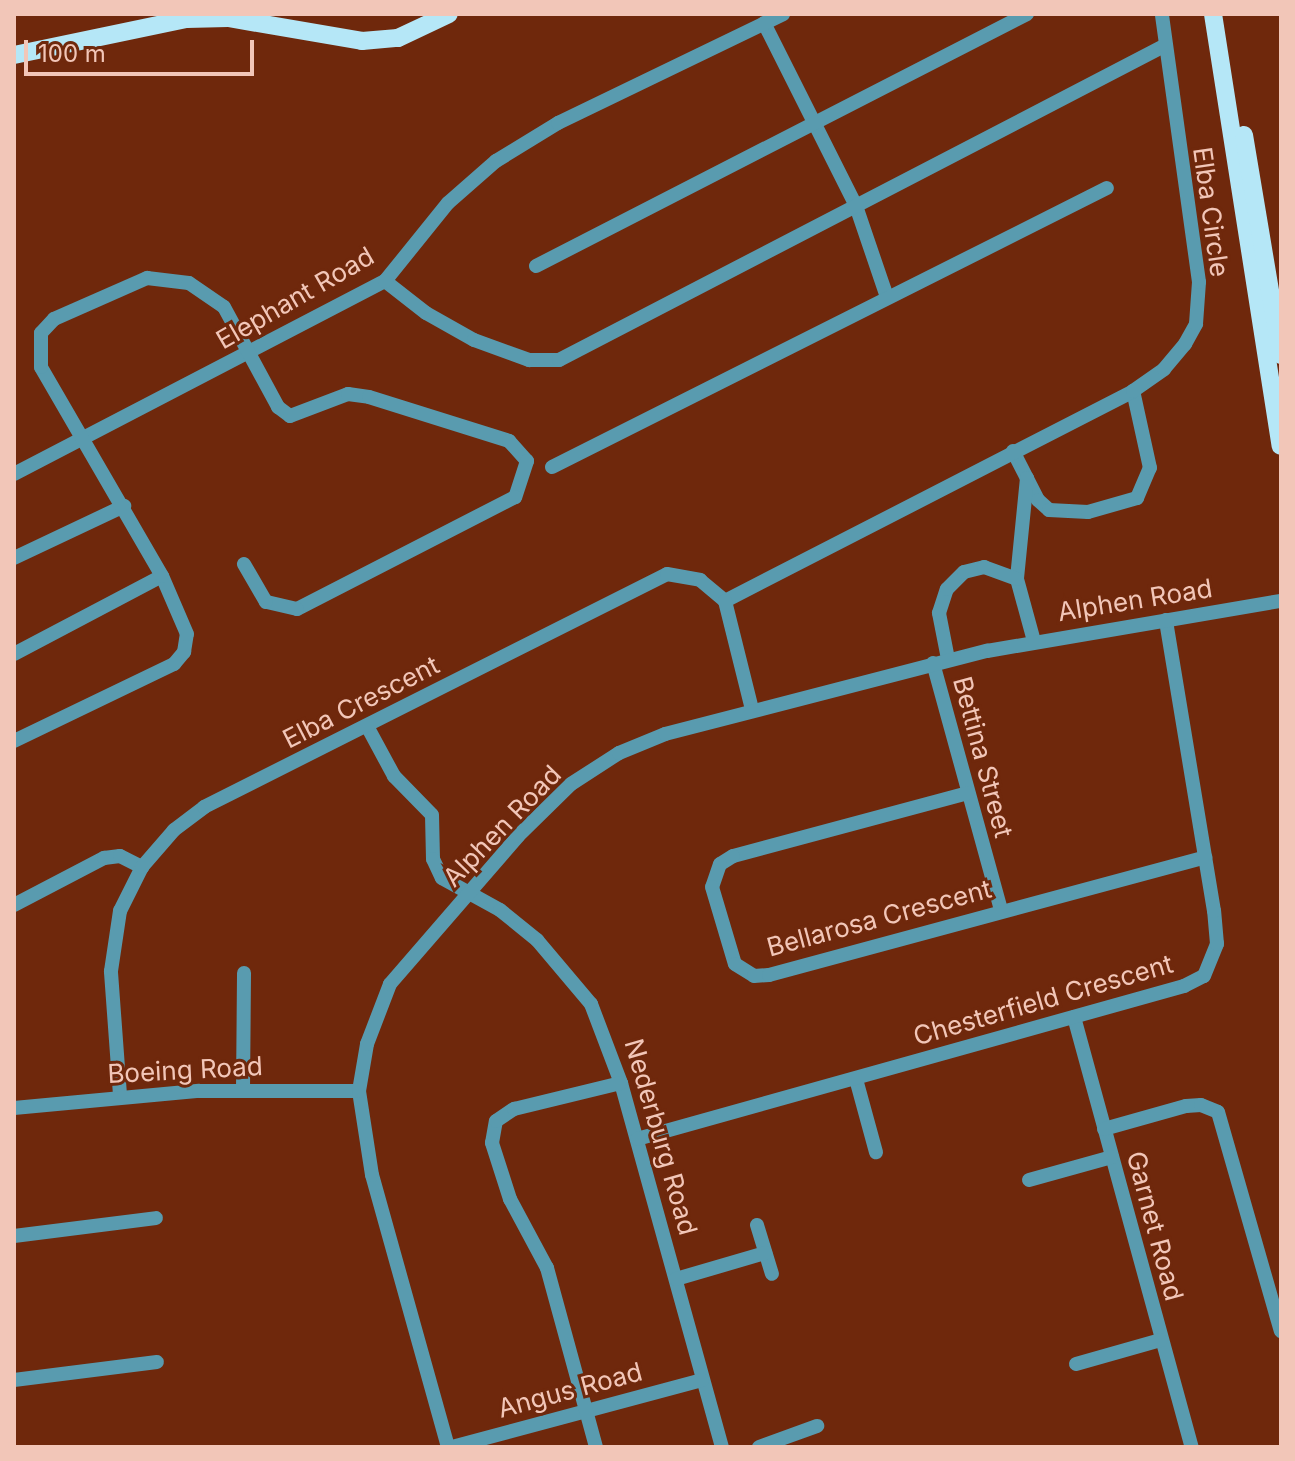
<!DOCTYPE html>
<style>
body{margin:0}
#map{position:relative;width:1295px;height:1461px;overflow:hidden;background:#6f280c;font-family:Inter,sans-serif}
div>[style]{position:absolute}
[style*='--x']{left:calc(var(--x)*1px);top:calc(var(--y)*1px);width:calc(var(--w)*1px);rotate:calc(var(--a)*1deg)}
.minor>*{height:14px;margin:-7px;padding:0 7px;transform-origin:7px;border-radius:7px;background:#599baf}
.major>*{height:18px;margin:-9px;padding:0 9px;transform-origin:9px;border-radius:9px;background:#b5e7f7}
span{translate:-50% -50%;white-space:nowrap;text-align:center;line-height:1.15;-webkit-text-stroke:6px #6f280c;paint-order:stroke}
.street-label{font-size:26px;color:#f2c6b8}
.frame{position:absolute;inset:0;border:16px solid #f2c6b8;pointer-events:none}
.scale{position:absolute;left:24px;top:40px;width:230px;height:36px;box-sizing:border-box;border:4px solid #f2c6b8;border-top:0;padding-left:10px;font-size:24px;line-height:28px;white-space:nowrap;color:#f2c6b8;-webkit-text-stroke:6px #6f280c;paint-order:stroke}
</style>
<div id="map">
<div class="minor">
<i style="--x:764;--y:23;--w:205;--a:63.3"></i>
<i style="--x:856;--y:206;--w:96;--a:71.2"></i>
<i style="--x:536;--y:266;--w:552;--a:-27.17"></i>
<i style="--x:385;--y:281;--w:52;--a:38"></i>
<i style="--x:426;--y:313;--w:55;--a:29.4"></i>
<i style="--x:474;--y:340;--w:59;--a:20"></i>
<i style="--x:529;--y:360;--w:30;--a:0"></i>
<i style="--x:559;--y:360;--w:682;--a:-27.43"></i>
<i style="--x:1013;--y:451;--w:55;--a:63"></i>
<i style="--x:1038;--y:500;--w:15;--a:42"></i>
<i style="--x:1049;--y:510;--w:39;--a:3"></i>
<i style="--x:1088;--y:512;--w:51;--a:-15.9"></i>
<i style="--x:1137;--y:498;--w:33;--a:-67"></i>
<i style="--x:1150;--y:468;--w:79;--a:-102.4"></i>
<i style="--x:552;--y:467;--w:621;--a:-26.69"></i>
<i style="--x:14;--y:474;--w:418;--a:-27.5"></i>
<i style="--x:385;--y:281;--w:100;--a:-51.1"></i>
<i style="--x:448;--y:203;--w:64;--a:-41.2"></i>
<i style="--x:496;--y:161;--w:73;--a:-31.5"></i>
<i style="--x:558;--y:123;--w:250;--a:-25.8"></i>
<i style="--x:1027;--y:478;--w:101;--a:95.7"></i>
<i style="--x:1017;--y:579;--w:64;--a:74.7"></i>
<i style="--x:14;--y:558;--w:122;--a:-25.3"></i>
<i style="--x:725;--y:601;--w:459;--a:-27.2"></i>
<i style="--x:1133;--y:391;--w:38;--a:-35"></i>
<i style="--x:1164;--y:369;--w:33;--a:-50"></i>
<i style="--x:1185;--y:344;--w:23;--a:-61"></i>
<i style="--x:1196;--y:324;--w:42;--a:-85.9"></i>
<i style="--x:1199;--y:282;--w:271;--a:-97.9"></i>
<i style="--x:14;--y:654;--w:167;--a:-27.8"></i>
<i style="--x:948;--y:659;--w:47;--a:-101.1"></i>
<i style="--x:939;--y:613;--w:25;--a:-72"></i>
<i style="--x:947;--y:589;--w:24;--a:-45"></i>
<i style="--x:964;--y:572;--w:21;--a:-14"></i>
<i style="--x:984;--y:567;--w:35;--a:20"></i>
<i style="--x:933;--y:663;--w:256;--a:74.6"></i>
<i style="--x:367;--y:726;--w:57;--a:61.6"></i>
<i style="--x:394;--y:776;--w:54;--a:45.7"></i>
<i style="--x:432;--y:815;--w:44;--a:88.7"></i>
<i style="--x:433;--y:859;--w:21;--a:65"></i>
<i style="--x:442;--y:878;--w:66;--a:28.9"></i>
<i style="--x:500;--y:910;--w:48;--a:39"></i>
<i style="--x:537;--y:940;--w:84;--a:49.8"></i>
<i style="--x:591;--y:1004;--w:85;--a:69.2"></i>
<i style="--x:621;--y:1083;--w:378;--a:74.5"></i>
<i style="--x:14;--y:741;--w:178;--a:-25.7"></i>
<i style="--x:174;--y:664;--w:16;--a:-50"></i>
<i style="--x:184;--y:652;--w:18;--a:-81"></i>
<i style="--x:187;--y:634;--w:63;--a:-113.3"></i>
<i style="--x:162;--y:576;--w:241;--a:-120.1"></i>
<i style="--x:41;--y:367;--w:34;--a:-90"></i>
<i style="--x:41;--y:333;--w:19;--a:-47"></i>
<i style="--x:54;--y:319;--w:102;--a:-23.8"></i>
<i style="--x:147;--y:278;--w:42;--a:6.8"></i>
<i style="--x:189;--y:283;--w:42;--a:34.4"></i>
<i style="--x:224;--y:307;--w:114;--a:61.6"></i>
<i style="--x:278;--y:407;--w:15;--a:37"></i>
<i style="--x:290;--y:416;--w:62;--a:-20.8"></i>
<i style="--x:348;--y:394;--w:21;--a:8"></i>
<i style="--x:369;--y:397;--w:147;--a:17.4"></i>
<i style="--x:509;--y:441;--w:27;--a:48"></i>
<i style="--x:527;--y:461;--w:38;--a:108"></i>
<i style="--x:515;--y:497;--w:245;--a:152.8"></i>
<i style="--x:297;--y:609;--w:32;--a:-167"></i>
<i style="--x:266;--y:602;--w:44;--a:-120.1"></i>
<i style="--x:968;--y:793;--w:243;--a:165"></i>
<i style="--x:733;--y:856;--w:15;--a:148"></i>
<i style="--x:720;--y:864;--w:24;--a:109"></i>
<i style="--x:712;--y:887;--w:80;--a:73.4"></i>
<i style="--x:735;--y:964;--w:22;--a:32"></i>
<i style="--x:754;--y:976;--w:15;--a:-4"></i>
<i style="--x:769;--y:975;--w:452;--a:-15.1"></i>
<i style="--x:14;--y:905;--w:102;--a:-27.6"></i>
<i style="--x:104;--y:858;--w:16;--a:-7"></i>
<i style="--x:120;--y:856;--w:25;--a:27"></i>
<i style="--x:1074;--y:1017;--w:446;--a:74.7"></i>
<i style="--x:856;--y:1079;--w:76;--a:74.7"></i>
<i style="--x:243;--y:1090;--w:117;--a:-89.5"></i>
<i style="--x:120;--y:1095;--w:124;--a:-94.2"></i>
<i style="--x:111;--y:971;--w:61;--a:-81.5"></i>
<i style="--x:120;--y:911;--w:49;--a:-63.4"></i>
<i style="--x:142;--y:867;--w:49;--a:-49.1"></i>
<i style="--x:174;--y:830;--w:38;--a:-37"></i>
<i style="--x:204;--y:807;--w:518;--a:-26.71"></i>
<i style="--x:667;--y:574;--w:34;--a:10"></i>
<i style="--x:700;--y:580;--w:33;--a:40"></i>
<i style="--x:725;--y:601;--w:111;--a:76"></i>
<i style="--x:14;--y:1108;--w:186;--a:-5.3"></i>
<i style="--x:199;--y:1091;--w:160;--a:0"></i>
<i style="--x:1104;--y:1129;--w:85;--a:-15.7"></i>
<i style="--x:1186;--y:1106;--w:15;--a:-4"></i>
<i style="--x:1201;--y:1105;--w:18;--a:22"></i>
<i style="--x:1218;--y:1112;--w:228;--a:74"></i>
<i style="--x:637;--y:1139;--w:568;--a:-15.63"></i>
<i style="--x:1184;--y:986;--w:22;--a:-27"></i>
<i style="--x:1204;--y:976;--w:35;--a:-68"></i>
<i style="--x:1217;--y:944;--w:33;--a:-95"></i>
<i style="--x:1214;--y:911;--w:295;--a:-99.4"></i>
<i style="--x:1029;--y:1180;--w:86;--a:-15.5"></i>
<i style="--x:757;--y:1225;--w:51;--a:73"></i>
<i style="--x:14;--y:1236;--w:143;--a:-7.2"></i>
<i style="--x:676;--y:1279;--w:93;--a:-16.3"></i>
<i style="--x:1076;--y:1364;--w:88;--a:-15.8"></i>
<i style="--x:14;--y:1380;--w:144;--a:-7.2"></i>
<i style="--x:448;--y:1447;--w:282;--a:-105.6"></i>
<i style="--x:372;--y:1175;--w:85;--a:-98.8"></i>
<i style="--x:359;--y:1091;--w:48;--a:-80.3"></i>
<i style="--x:367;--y:1044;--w:64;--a:-69"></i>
<i style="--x:390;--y:984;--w:196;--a:-49.1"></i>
<i style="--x:518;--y:836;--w:74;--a:-44.5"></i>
<i style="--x:571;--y:784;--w:57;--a:-32.9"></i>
<i style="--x:619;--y:753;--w:50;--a:-22.4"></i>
<i style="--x:665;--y:734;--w:333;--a:-14.5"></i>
<i style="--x:987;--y:651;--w:298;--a:-9.7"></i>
<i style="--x:452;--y:1447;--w:259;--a:-15"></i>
<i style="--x:596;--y:1447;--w:186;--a:-105.3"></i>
<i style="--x:547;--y:1268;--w:78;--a:-118.2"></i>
<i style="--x:510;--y:1199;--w:59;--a:-107.8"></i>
<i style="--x:492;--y:1143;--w:22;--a:-80"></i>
<i style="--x:496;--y:1121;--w:22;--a:-34"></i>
<i style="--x:514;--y:1109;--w:110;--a:-13.7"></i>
<i style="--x:759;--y:1447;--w:62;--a:-19.9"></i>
</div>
<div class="major">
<i style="--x:1213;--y:14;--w:437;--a:81.1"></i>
<i style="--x:14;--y:55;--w:176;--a:-11.8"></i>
<i style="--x:186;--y:19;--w:42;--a:-1.4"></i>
<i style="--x:228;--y:18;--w:136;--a:9.7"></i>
<i style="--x:362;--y:41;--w:36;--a:-5"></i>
<i style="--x:398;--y:38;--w:56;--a:-25.2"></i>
<i style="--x:1244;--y:135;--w:223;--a:80.5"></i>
</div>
<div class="street-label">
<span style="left:1211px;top:212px;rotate:82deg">Elba Circle</span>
<span style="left:295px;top:298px;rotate:-30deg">Elephant Road</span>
<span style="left:1135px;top:600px;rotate:-9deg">Alphen Road</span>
<span style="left:361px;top:702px;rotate:-27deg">Elba Crescent</span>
<span style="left:983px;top:757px;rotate:75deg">Bettina Street</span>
<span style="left:502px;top:826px;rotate:-46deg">Alphen Road</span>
<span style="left:879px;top:918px;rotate:-15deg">Bellarosa Crescent</span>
<span style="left:1043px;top:1000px;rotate:-16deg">Chesterfield Crescent</span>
<span style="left:185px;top:1070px;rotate:-3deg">Boeing Road</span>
<span style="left:661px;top:1137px;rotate:74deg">Nederburg Road</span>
<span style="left:1155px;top:1226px;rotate:75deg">Garnet Road</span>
<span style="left:570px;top:1390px;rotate:-15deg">Angus Road</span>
</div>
<div class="frame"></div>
<div class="scale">100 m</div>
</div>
